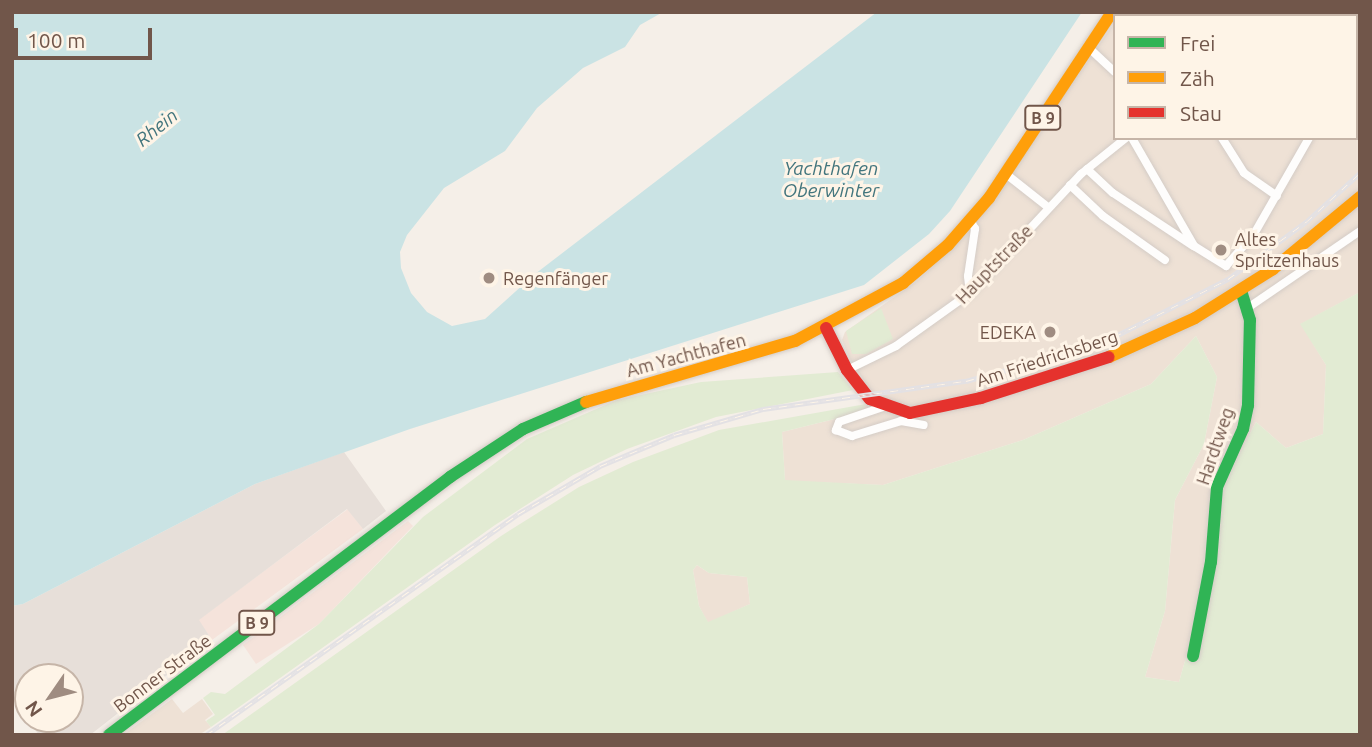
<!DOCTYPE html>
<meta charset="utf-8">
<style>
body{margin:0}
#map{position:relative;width:1372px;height:747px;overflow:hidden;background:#f5efe8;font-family:Ubuntu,sans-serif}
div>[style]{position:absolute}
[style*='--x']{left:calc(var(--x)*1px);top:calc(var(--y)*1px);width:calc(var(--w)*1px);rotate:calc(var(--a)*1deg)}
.residential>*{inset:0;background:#eee1d5}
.commercial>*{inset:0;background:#f5e3db}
.industrial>*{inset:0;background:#e7dfd9}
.green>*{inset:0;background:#e2ebd3}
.water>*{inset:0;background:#cae3e4}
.roads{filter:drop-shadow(0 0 2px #d4ccc6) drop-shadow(0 0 2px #d4ccc6)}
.street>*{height:8px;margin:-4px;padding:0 4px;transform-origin:4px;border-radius:4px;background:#fefdfc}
.fast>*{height:12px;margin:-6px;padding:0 6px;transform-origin:6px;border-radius:6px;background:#30b455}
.slow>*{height:12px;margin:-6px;padding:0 6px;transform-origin:6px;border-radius:6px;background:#ff9f0a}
.jam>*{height:12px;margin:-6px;padding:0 6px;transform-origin:6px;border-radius:6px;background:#e5322d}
.rail>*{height:5px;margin-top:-2.5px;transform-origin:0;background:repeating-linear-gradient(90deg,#fef4e7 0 8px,#e3e1e4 0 16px);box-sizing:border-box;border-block:2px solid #e3e1e4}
.dots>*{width:19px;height:19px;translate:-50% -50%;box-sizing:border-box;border:4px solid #fef4e7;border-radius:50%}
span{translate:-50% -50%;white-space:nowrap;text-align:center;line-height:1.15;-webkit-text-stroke:6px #fef4e7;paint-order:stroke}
.shield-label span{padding:2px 5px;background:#fef4e7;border:2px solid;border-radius:5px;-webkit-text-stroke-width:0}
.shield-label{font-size:16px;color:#71564a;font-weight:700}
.poi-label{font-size:18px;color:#71564a}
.left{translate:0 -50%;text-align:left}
.right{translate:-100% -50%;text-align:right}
.street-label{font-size:18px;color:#71564a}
.water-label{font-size:19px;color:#42757d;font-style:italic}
.frame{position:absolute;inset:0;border:14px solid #71564a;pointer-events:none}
.legend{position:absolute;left:1113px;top:14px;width:245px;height:126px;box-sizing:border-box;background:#fef4e7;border:2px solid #c6b5a8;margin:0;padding:9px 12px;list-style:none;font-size:21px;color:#71564a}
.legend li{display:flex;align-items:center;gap:14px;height:35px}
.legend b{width:35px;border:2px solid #c6b5a8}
.north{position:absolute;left:14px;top:663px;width:70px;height:70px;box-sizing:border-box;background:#fef4e7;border:2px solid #c6b5a8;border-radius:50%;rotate:235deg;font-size:19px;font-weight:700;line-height:28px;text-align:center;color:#71564a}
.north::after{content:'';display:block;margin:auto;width:24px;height:32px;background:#9f8c81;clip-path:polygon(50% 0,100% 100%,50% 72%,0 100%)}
.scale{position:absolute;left:14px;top:28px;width:138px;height:32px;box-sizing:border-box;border:4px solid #71564a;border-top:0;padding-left:9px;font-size:21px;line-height:24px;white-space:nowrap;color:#71564a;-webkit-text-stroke:5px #fef4e7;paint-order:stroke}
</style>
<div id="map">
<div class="residential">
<i style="clip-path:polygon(1121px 12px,1360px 12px,1360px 292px,1301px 324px,1326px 365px,1323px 434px,1286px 448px,1256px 422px,1208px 515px,1201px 604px,1179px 682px,1145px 677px,1165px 611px,1175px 500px,1204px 444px,1217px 377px,1196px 336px,1151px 384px,1023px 440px,883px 485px,785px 481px,782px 432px,863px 412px,866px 404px,878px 402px,850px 359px,842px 340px,845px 332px,917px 281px,968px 233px,1115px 22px,1115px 138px,1356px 138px,1356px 16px,1119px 16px)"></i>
<i style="clip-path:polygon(697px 565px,709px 573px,747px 577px,750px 604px,708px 623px,699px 606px,693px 570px)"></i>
<i style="clip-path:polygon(172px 699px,183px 713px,202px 699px,213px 714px,205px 720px,211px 727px,199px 735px,123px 735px)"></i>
</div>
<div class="commercial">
<i style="clip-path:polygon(348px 509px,363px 529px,212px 640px,198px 620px)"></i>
<i style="clip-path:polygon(408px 521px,413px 526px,319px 624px,256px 664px,243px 645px)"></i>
</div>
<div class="industrial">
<i style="clip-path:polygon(evenodd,344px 452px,386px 511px,363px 529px,347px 509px,199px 620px,212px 640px,90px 735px,39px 735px,12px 699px,12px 606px,23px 604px,255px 484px,344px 452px,28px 677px,70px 677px,70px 719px,28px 719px,28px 677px)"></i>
</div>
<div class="green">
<i style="clip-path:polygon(evenodd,1360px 292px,1360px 735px,222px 735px,501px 536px,579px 487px,633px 462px,719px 430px,866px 404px,863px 412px,782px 432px,785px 480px,883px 485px,1023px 440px,1151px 384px,1196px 336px,1217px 377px,1204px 444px,1175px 500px,1165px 611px,1145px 677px,1179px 682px,1201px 604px,1208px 515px,1256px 422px,1286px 448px,1323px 434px,1326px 365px,1300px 324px,1360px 292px,697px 565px,709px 573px,747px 577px,750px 604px,708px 622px,699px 606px,693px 570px,697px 565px)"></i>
<i style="clip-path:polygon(881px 308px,893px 339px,866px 354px,852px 354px,846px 331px)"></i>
<i style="clip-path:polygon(838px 372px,853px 390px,716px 417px,627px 449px,573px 475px,495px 525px,211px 727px,206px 721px,215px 715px,203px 698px,211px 692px,225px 694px,319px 624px,423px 517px,527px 439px,617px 400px,701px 382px)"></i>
</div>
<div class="water">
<i style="clip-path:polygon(12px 12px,663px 12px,640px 25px,625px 47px,583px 68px,537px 108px,505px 151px,444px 188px,407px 235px,400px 252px,401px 268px,411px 293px,427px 312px,452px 326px,485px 319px,535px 274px,877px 12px,1082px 12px,950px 211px,929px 234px,864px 285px,410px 429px,255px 484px,23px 604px,12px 606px)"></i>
</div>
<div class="roads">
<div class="street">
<i style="--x:1184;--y:12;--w:5;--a:53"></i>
<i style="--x:1316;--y:12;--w:4;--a:63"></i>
<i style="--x:1256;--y:16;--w:6;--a:-45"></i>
<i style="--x:1089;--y:48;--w:35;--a:43"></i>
<i style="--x:1356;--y:68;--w:6;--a:51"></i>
<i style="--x:1356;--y:86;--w:5;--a:-37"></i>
<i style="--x:1132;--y:138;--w:125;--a:60.1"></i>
<i style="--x:1194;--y:246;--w:38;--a:32"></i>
<i style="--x:1226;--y:266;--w:43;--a:-48.8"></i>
<i style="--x:1254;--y:234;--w:111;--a:-60.2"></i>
<i style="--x:1222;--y:138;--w:41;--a:57.8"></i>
<i style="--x:1244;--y:173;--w:40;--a:34.9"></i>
<i style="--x:1087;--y:169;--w:35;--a:43"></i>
<i style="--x:1113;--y:193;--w:95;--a:33.4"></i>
<i style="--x:1006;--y:174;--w:53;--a:38.2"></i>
<i style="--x:1070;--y:185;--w:45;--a:43.2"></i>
<i style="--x:1103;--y:216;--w:76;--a:35.4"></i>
<i style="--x:970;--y:293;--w:17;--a:-97"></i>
<i style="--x:968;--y:276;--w:48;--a:-81.5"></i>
<i style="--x:975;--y:229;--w:9;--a:-117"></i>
<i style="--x:1249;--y:307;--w:135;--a:-34.4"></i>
<i style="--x:847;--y:370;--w:55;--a:-26.1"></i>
<i style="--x:896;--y:346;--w:91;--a:-35.6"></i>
<i style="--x:970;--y:293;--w:163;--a:-47"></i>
<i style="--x:1081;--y:174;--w:58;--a:-38.7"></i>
<i style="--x:883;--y:407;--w:46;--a:161.2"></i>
<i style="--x:839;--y:422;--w:9;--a:111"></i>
<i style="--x:836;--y:430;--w:17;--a:21"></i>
<i style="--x:852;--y:436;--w:51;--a:-17"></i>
<i style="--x:901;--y:421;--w:23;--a:10"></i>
</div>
<div class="fast">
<i style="--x:1193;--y:656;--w:96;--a:-79.2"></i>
<i style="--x:1211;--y:562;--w:75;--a:-85.4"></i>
<i style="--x:1217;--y:487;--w:64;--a:-65.9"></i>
<i style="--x:1243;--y:429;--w:25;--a:-78"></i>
<i style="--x:1248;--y:405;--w:85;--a:-88.7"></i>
<i style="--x:1250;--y:320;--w:30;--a:-107"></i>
<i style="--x:109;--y:735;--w:428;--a:-37.1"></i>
<i style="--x:450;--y:477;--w:87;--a:-33.3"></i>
<i style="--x:523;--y:429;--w:69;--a:-23.2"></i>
</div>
<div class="slow">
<i style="--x:1109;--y:357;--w:94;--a:-24.4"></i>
<i style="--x:1195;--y:318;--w:92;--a:-32.1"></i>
<i style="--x:1273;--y:269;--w:113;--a:-39.6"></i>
<i style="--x:586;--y:402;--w:218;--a:-16.3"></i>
<i style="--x:795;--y:341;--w:123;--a:-28.2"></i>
<i style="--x:903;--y:283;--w:59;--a:-40.2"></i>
<i style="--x:948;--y:245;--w:62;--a:-48.9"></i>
<i style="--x:989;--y:198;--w:223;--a:-56.5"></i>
</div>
<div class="jam">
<i style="--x:826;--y:328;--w:47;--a:63.4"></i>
<i style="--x:847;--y:370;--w:37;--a:52"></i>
<i style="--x:870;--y:399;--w:42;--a:19.3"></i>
<i style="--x:910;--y:413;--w:73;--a:-11.9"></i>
<i style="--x:981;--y:398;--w:134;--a:-17.8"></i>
</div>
</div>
<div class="rail">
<i style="--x:206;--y:735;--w:382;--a:-35.3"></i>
<i style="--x:518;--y:514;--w:95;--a:-30.3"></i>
<i style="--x:600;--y:466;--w:80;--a:-22.7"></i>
<i style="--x:674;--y:435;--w:93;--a:-16.3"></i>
<i style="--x:763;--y:409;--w:205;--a:-7.9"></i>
<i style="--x:966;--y:381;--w:139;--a:-15.4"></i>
<i style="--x:1100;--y:344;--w:144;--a:-26.9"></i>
<i style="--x:1228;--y:279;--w:97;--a:-36.2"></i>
<i style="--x:1306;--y:222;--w:73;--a:-42.2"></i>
</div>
<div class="dots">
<i style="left:1221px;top:250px;background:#9f8c81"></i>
<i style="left:489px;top:278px;background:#9f8c81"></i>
<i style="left:1050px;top:332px;background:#9f8c81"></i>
</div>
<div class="shield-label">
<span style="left:1043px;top:118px">B 9</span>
<span style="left:257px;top:623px">B 9</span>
</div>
<div class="poi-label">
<span class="left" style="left:1235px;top:250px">Altes<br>Spritzenhaus</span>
<span class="left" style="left:503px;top:278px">Regenfänger</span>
<span class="right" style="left:1036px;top:332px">EDEKA</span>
</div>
<div class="street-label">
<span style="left:994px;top:264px;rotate:-46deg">Hauptstraße</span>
<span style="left:686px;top:355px;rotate:-15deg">Am Yachthafen</span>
<span style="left:1047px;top:358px;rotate:-18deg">Am Friedrichsberg</span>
<span style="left:1215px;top:446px;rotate:-71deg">Hardtweg</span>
<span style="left:162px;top:673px;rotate:-37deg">Bonner Straße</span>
</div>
<div class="water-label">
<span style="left:157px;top:128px;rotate:-39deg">Rhein</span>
<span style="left:831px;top:180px">Yachthafen<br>Oberwinter</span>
</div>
<div class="frame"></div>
<ul class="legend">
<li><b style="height:9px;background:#30b455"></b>Frei</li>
<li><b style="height:9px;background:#ff9f0a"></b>Zäh</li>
<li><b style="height:9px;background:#e5322d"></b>Stau</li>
</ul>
<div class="north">N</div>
<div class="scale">100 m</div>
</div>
